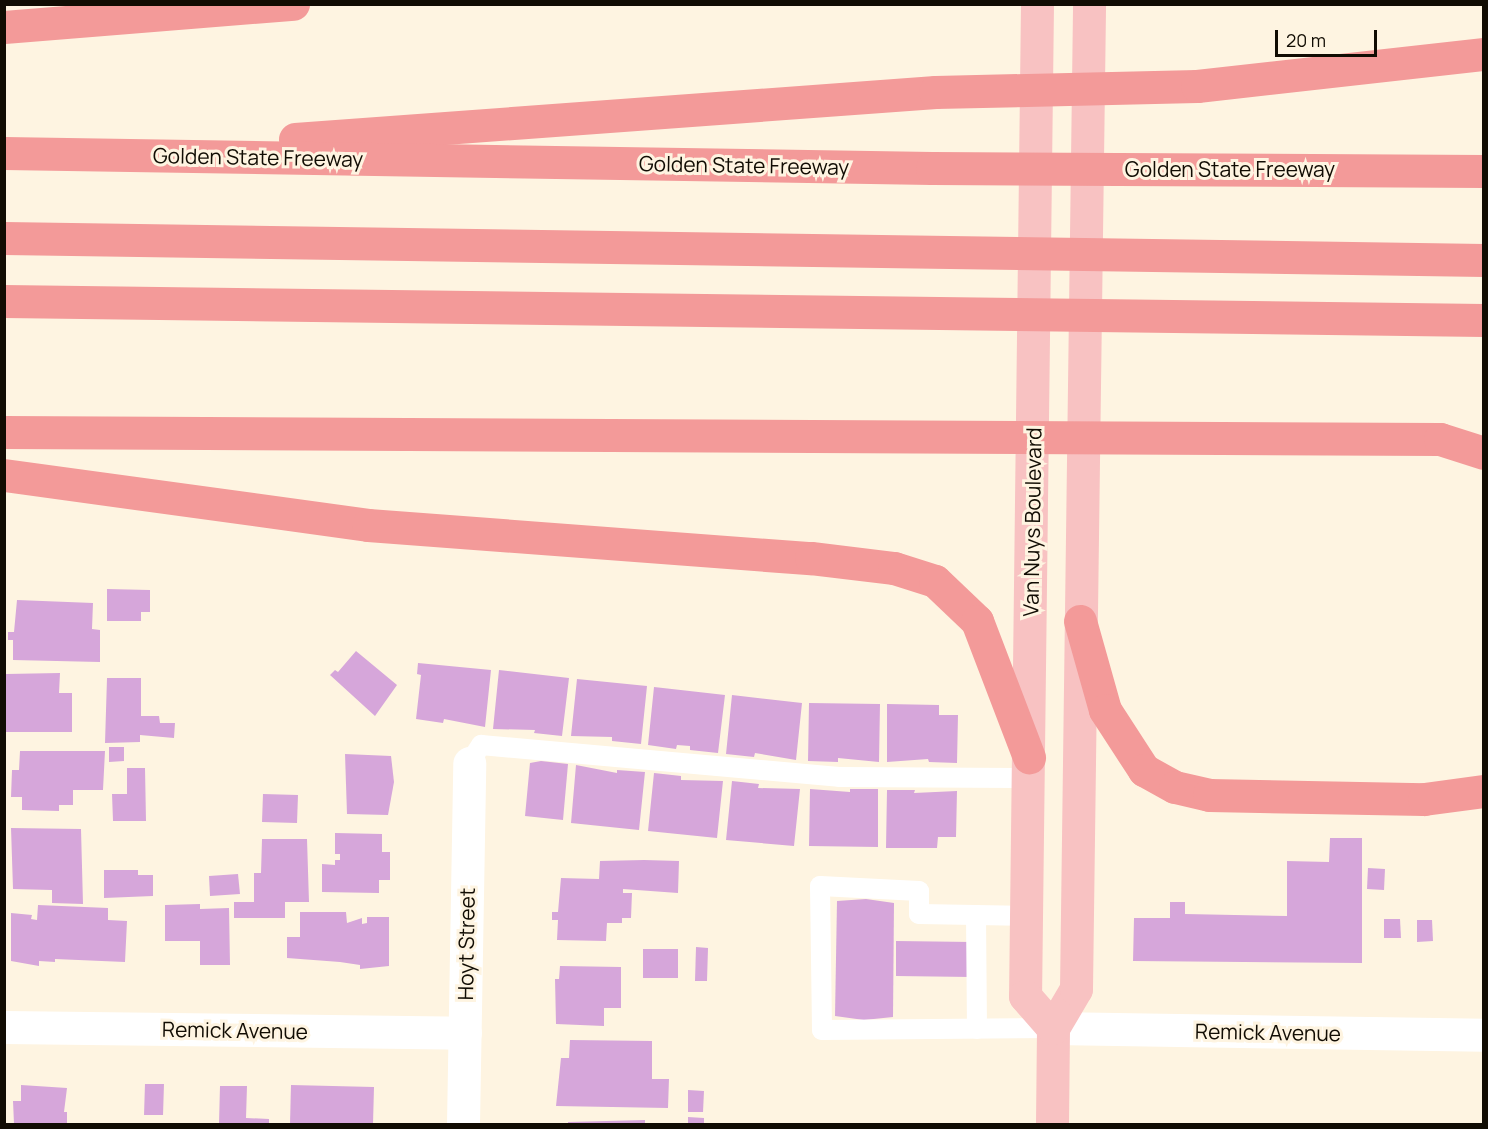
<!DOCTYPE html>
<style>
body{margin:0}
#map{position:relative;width:1488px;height:1129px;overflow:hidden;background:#fef4e1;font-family:Manrope,sans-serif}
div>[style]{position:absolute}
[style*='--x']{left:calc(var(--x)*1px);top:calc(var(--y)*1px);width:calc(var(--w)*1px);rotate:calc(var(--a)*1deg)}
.building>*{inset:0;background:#d6a6da}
.lane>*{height:20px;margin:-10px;padding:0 10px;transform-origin:10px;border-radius:10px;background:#fff}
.street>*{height:33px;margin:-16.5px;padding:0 16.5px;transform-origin:16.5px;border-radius:16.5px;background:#fff}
.primary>*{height:33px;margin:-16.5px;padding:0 16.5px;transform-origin:16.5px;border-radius:16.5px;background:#f8c2c2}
.highway>*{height:33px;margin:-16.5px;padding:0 16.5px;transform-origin:16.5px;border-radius:16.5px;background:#f39a99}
span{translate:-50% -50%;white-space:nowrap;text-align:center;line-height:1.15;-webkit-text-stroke:6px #fef4e1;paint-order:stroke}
.street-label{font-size:21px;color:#110c03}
.frame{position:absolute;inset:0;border:6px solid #110c03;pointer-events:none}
.scale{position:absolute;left:1275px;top:30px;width:102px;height:27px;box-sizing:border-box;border:3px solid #110c03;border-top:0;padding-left:8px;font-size:18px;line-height:21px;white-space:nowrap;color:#110c03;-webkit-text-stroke:4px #fef4e1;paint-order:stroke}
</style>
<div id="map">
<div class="building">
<i style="clip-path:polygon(107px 589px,150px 590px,150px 612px,141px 612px,141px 621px,107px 621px)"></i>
<i style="clip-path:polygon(17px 600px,93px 603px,92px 629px,100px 630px,100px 662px,13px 660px,13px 640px,8px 640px,8px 632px,14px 632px)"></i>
<i style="clip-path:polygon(356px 651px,397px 685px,375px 716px,330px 675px,335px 670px,338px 672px)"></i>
<i style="clip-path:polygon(418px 663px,491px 670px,485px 727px,444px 719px,443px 723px,416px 719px,421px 675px,417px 674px)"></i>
<i style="clip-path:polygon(499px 670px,569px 678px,562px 736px,534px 733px,535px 730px,493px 729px)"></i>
<i style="clip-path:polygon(60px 673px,59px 693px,72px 693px,72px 732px,5px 732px,6px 674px)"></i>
<i style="clip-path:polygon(107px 678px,141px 678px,141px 716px,159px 716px,160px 723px,175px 723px,174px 738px,140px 735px,140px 742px,105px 743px)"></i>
<i style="clip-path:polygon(577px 679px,647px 686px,641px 744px,612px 741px,612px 737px,571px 736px)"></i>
<i style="clip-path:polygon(654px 687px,725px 695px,718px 753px,690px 750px,690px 746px,677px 745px,676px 749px,648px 745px)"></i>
<i style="clip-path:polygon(732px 695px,802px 703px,796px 760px,755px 753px,754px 757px,726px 754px)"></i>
<i style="clip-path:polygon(809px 703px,880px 704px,879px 762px,838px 758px,838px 762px,808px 761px)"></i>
<i style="clip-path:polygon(887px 704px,939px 705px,939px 715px,958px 715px,957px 763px,929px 762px,928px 759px,887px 762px)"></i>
<i style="clip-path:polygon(109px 747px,124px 747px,124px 761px,109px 762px)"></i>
<i style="clip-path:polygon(20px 751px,105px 751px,103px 790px,73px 790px,73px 805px,59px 805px,59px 811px,22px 810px,22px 797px,11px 797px,12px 770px,19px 770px)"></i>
<i style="clip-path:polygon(345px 754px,391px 756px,394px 782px,388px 815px,347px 814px)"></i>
<i style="clip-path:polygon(541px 761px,568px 764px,563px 820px,525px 816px,530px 763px)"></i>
<i style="clip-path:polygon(576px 765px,617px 773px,617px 770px,645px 772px,639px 830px,571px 823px)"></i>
<i style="clip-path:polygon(127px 768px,145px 768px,146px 821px,113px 821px,112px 794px,127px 794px)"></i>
<i style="clip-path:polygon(654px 773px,681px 776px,681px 780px,723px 781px,717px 838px,648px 831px)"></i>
<i style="clip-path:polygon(732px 781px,759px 784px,758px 788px,800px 789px,794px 846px,726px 840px)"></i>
<i style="clip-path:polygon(810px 789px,850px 792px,850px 789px,878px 789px,878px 847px,809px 846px)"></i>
<i style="clip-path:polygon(887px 790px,915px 790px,914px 793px,957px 791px,956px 837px,938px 837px,937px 848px,886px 848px)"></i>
<i style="clip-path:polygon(263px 794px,298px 795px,297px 823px,262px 822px)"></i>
<i style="clip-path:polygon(11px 828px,81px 829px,83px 904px,52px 903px,52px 890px,13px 889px)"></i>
<i style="clip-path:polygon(335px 833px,382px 834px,382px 852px,390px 852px,390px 880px,379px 880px,379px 893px,322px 892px,322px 864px,335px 865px,335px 860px,340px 860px,340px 854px,335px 854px)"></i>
<i style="clip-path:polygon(1330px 838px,1362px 838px,1362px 963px,1133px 961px,1134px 918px,1170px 918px,1170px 902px,1185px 902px,1185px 914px,1287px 916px,1287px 861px,1329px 862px)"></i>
<i style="clip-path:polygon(262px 839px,307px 839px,309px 902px,285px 902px,285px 918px,234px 918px,234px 902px,254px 902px,254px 873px,261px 873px)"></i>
<i style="clip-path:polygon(644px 860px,679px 861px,678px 893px,623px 889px,623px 893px,632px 893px,631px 918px,622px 918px,622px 923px,607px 923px,606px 941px,557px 940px,558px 920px,552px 920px,552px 912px,558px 912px,561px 878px,599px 879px,600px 861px)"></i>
<i style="clip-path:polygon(1368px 868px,1385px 869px,1384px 890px,1367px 889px)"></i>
<i style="clip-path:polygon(104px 870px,138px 870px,138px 875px,153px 875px,153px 896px,104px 898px)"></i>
<i style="clip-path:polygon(238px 874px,240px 894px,210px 896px,209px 876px)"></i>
<i style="clip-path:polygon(866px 899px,894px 903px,893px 1017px,864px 1020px,835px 1016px,837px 901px)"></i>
<i style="clip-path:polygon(200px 904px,200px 909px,229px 908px,230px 965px,200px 965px,200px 941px,165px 941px,165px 905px)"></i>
<i style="clip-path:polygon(38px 905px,108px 908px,108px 920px,127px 921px,125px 962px,55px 959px,55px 962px,39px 961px,39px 966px,11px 961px,11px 913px,32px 915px,31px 919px,37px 920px)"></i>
<i style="clip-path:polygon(300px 912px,346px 912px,347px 923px,362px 918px,362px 924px,367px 923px,367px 917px,389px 917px,389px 966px,360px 969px,360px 965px,340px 962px,287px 958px,287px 937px,300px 937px)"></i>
<i style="clip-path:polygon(1384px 919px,1400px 919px,1401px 938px,1384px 938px)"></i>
<i style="clip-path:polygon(1417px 920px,1432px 920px,1433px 941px,1417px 942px)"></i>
<i style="clip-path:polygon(896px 941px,972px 942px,971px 977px,896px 976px)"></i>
<i style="clip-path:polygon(696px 947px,708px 948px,707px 981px,695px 981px)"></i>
<i style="clip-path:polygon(643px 949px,678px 949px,678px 978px,643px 978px)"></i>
<i style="clip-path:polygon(560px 966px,621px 967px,621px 1008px,604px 1008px,604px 1026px,556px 1024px,555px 979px,559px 979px)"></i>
<i style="clip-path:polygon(570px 1040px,652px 1041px,652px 1079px,669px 1079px,668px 1108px,556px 1106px,561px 1058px,569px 1058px)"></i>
<i style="clip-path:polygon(145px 1084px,164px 1084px,163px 1115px,144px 1115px)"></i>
<i style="clip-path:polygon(21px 1085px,67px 1088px,64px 1112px,67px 1112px,67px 1124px,14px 1124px,13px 1101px,21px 1101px)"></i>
<i style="clip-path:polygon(291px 1085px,374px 1087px,373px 1124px,290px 1124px)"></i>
<i style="clip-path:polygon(220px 1086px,247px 1086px,246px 1118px,269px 1119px,269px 1124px,219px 1124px)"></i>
<i style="clip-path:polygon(688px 1090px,704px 1091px,703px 1112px,688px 1112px)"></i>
<i style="clip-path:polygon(688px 1117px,704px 1118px,704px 1124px,688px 1124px)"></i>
<i style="clip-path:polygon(645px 1120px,645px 1124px,568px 1124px,568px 1122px)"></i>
</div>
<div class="lane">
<i style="--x:469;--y:763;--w:22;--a:-56"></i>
<i style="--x:481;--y:745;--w:359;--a:5.1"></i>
<i style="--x:839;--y:777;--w:190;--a:0.3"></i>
<i style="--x:976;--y:915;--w:114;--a:89.5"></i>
<i style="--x:1026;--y:916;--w:107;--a:-178.9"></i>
<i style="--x:919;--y:914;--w:23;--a:-90"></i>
<i style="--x:919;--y:891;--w:99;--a:-177.1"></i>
<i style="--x:820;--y:886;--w:144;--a:89.2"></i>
<i style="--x:822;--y:1030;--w:231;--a:-0.5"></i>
</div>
<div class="street">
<i style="--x:4;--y:1027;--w:461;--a:0.7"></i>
<i style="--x:1053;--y:1028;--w:431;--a:0.9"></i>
<i style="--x:463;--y:1124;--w:361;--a:-89"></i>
</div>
<div class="primary">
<i style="--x:1037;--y:4;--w:992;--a:90.69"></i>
<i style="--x:1025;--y:996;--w:43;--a:48.8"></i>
<i style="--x:1052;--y:1124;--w:96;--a:-89.4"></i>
<i style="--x:1053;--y:1028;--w:45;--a:-59.5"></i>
<i style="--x:1076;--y:989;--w:985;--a:-89.24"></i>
</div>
<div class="highway">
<i style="--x:4;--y:27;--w:290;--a:-4.6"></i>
<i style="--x:295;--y:139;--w:642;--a:-4.2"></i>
<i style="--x:935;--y:92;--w:262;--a:-1.3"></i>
<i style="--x:1197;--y:86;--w:289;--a:-6.4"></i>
<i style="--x:4;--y:153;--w:928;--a:0.93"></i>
<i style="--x:932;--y:168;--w:552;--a:0.31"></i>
<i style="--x:4;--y:238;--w:1480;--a:0.85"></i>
<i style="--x:4;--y:301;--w:1480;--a:0.74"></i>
<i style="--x:4;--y:432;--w:1436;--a:0.28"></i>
<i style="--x:1440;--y:439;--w:46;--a:17.7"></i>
<i style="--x:4;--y:475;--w:367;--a:7.8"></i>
<i style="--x:368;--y:525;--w:444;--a:4.3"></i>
<i style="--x:811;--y:558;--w:84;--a:6.9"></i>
<i style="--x:894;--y:568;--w:43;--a:17.6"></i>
<i style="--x:935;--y:581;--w:58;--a:43.6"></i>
<i style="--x:977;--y:621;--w:146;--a:69.1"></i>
<i style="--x:1080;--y:621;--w:92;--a:74.3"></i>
<i style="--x:1105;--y:710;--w:72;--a:57"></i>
<i style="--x:1144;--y:770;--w:35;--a:29"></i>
<i style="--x:1175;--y:787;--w:35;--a:13"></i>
<i style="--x:1209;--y:795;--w:215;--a:1.1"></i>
<i style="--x:1424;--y:799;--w:61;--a:-7.6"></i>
</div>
<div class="street-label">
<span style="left:258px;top:157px;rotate:1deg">Golden State Freeway</span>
<span style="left:744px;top:165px;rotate:1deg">Golden State Freeway</span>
<span style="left:1230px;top:169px">Golden State Freeway</span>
<span style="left:1032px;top:522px;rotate:-89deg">Van Nuys Boulevard</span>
<span style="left:466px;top:944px;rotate:-89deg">Hoyt Street</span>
<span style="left:235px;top:1030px;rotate:1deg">Remick Avenue</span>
<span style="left:1268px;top:1032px;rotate:1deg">Remick Avenue</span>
</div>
<div class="frame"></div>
<div class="scale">20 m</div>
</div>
